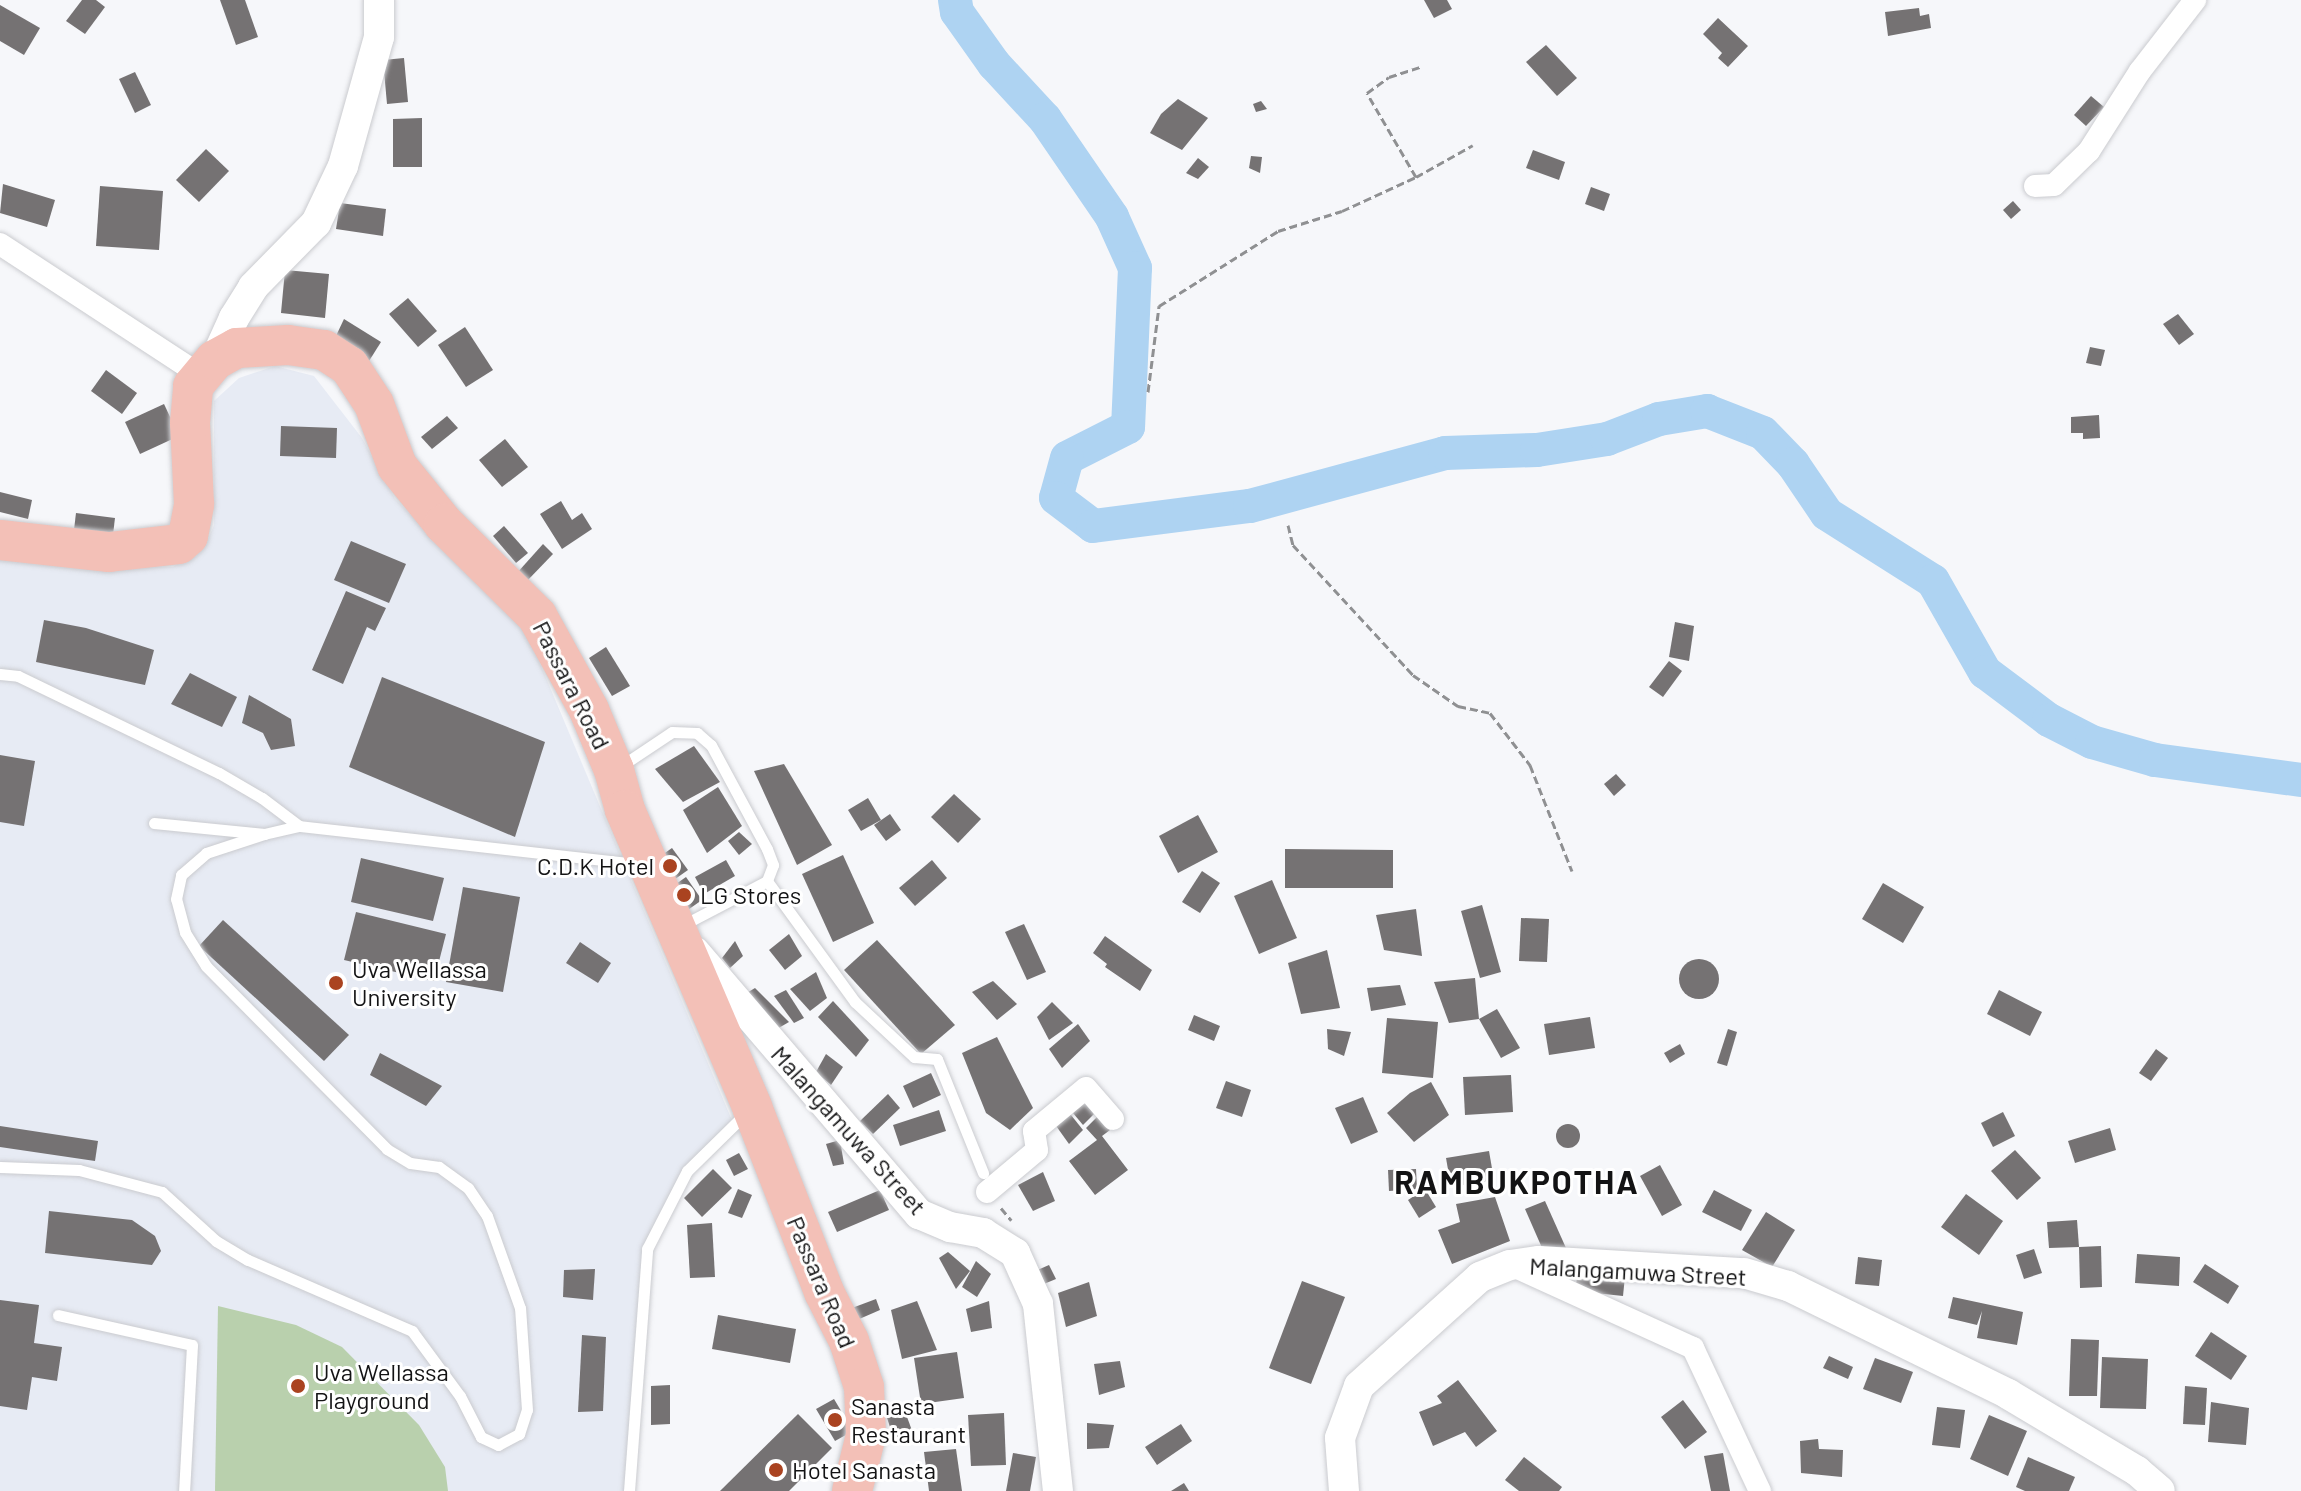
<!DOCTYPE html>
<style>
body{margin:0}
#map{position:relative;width:2301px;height:1491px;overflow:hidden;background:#f6f7fa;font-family:Barlow,sans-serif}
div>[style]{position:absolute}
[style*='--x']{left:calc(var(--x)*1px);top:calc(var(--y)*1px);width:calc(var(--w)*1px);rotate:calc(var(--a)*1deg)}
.built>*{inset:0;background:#e7ebf4}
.green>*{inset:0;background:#b9d0ad}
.river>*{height:34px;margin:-17px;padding:0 17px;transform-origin:17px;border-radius:17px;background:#aed3f2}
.building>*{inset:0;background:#757273}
.round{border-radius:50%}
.path>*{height:3px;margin-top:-1.5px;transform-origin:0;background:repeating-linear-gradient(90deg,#8f9092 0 8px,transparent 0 12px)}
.roads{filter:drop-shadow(0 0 2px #cacbcf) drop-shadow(0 0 2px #cacbcf)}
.lane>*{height:11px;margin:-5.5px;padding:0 5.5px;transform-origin:5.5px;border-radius:5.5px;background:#fff}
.street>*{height:22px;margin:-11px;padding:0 11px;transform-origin:11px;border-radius:11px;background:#fff}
.secondary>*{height:30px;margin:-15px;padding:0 15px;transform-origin:15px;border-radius:15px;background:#fff}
.highway>*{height:40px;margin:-20px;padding:0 20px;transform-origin:20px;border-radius:20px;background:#f3c0b7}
.dots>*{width:22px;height:22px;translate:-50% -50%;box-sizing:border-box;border:4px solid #fff;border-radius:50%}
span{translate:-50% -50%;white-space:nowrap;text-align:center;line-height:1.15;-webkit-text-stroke:6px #fff;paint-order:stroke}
.street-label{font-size:24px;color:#131314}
.poi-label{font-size:24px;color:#131314}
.right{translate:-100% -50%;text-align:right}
.left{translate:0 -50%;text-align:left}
.district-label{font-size:32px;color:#131314;font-weight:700;letter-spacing:2px}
</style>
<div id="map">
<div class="built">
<i style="clip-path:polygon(275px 366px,314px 376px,362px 438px,395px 499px,525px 628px,734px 1125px,687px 1171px,647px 1249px,629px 1491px,0 1491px,0 558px,38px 565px,173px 567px,205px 547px,214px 525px,214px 401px,239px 378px)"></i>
</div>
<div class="green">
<i style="clip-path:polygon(218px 1306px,296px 1325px,342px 1347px,419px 1425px,445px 1467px,448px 1491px,215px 1491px)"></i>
</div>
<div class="river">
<i style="--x:955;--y:0;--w:12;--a:81"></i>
<i style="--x:957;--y:12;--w:64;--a:54.6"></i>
<i style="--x:994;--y:64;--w:75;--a:47.2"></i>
<i style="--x:1045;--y:119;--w:119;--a:55.6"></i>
<i style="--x:1112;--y:217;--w:56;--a:65.7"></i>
<i style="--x:1135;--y:268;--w:159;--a:92.5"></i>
<i style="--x:1128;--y:427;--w:68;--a:153.1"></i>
<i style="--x:1067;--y:458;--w:41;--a:105.4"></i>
<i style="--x:1056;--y:498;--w:46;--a:37.1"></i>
<i style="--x:1093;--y:526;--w:158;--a:-7.3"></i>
<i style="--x:1250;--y:506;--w:202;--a:-15.2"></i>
<i style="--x:1445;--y:453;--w:92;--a:-1.9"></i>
<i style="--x:1537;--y:450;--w:71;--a:-8.9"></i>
<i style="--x:1607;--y:439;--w:56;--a:-21"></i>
<i style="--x:1659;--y:419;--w:49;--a:-9.5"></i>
<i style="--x:1707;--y:411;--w:60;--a:21.4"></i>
<i style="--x:1763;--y:433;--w:43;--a:45.9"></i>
<i style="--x:1793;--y:464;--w:60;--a:55.8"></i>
<i style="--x:1827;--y:514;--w:125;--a:32.3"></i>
<i style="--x:1933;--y:581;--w:105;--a:60.3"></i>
<i style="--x:1985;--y:672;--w:80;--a:36.9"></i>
<i style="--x:2049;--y:720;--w:48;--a:27.1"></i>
<i style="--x:2092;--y:742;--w:66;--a:15.9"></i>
<i style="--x:2155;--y:760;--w:147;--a:7.8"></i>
</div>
<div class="building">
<i style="clip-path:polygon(82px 0,96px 0,105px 7px,85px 34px,66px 21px)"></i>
<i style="clip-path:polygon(220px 0,245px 0,258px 37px,236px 45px)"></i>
<i style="clip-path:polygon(1424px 0,1447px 0,1452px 9px,1434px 18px)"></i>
<i style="clip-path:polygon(0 5px,40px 28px,24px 55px,0 41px)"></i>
<i style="clip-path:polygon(1919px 8px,1920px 16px,1929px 14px,1931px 28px,1888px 36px,1885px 12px)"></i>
<i style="clip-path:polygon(1718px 18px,1748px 46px,1728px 67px,1718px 58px,1722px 53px,1703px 34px)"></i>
<i style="clip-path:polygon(1546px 45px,1577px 78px,1557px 96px,1526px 62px)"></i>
<i style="clip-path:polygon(404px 58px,408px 102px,387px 104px,383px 60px)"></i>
<i style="clip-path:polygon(135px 72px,151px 105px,135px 113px,119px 79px)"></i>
<i style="clip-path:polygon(2091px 96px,2104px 107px,2086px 126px,2074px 115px)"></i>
<i style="clip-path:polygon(1178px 99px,1208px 118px,1182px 150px,1150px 133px,1161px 114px)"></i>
<i style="clip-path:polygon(1261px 101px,1267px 109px,1256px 112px,1253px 104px)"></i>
<i style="clip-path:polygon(422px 118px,422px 167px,393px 167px,393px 119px)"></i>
<i style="clip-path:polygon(206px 149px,229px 171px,199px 202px,176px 180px)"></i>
<i style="clip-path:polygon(1533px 150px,1565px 162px,1559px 180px,1526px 168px)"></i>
<i style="clip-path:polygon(1251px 156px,1262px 157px,1260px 173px,1249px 168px)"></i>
<i style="clip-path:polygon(1198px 158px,1209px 167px,1198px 179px,1186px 173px)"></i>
<i style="clip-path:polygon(3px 184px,55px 200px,47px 227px,0 213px)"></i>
<i style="clip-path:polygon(100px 186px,163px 191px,159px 250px,96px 246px)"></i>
<i style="clip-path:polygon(1591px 187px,1610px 194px,1604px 211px,1585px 204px)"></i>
<i style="clip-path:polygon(2013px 201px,2021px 210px,2011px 219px,2003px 210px)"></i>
<i style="clip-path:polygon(340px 203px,386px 209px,383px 236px,336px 229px)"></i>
<i style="clip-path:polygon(285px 270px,329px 274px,325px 318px,281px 313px)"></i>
<i style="clip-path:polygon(408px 298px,437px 331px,418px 347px,389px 314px)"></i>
<i style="clip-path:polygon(2178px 314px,2194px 334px,2179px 345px,2163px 324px)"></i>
<i style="clip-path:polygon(344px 319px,381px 342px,369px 361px,335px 338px)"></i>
<i style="clip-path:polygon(465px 327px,493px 370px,466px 387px,438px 345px)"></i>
<i style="clip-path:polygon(2090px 347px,2105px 350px,2101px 366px,2086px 363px)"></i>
<i style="clip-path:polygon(106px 370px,137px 393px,122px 414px,91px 391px)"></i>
<i style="clip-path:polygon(164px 404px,179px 436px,140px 454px,125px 422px)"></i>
<i style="clip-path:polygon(2099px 415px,2100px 438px,2083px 439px,2083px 433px,2071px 433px,2071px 417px)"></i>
<i style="clip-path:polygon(447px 416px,458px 428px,432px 449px,421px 437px)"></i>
<i style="clip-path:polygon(281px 426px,337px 428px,336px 458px,280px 456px)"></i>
<i style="clip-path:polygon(505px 439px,528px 467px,502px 487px,479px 460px)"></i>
<i style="clip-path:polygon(0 492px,32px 500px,28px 519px,0 512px)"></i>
<i style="clip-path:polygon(561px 501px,572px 520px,582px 513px,592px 529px,562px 549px,540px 514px)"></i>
<i style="clip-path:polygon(76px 513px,115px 518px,112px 543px,73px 538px)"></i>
<i style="clip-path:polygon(504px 526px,528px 553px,516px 563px,493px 536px)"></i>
<i style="clip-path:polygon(351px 541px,406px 564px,389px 603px,334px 580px)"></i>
<i style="clip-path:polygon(543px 544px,553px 554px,526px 582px,517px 573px)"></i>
<i style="clip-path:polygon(346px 591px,386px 608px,375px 631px,367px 627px,343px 684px,312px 670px)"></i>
<i style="clip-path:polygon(44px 620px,86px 628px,154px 650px,145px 685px,36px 662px)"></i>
<i style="clip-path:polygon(1675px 622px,1694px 626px,1689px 661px,1669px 657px)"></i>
<i style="clip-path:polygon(606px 647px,630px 686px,612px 696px,589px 658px)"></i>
<i style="clip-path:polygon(1669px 661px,1682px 671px,1663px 697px,1649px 687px)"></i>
<i style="clip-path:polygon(190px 673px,237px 697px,222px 727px,171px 704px)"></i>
<i style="clip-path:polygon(382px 677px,545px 742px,515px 837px,349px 767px)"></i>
<i style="clip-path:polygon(249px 695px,291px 719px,295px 746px,271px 750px,263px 733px,242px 723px)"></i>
<i style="clip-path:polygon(694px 746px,720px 782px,683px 802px,655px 769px)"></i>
<i style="clip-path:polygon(0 755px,35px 761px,24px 826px,0 822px)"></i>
<i style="clip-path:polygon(784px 764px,832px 845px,797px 865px,754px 771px)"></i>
<i style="clip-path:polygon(1616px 774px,1626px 785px,1614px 796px,1604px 784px)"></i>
<i style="clip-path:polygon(718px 787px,742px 826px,707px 853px,683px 810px)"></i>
<i style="clip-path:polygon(954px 794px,981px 819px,958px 843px,931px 817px)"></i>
<i style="clip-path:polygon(868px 798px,881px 820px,861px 831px,848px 810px)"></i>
<i style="clip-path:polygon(890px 814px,901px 830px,886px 841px,874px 825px)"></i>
<i style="clip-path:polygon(1198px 815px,1218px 852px,1178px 873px,1159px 836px)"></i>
<i style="clip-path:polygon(739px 832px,752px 844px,739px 855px,728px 841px)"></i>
<i style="clip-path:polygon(672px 848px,688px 870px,668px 884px,652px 862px)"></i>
<i style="clip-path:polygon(1285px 849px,1393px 850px,1393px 888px,1285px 888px)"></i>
<i style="clip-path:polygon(843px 855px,874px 923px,833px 942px,802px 874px)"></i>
<i style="clip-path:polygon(361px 858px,444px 878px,433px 921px,351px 902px)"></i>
<i style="clip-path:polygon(726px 860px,735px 876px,704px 894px,695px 877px)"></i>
<i style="clip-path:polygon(932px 860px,947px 878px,915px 906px,899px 888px)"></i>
<i style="clip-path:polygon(1202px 871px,1220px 883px,1200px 913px,1182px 902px)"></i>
<i style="clip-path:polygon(686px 877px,702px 900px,682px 914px,666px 891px)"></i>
<i style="clip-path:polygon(1272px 880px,1297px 938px,1259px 954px,1234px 896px)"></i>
<i style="clip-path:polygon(1883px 883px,1924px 907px,1903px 943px,1862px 919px)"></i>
<i style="clip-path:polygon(463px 887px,520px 897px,503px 992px,446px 982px)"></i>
<i style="clip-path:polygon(1482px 905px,1501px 972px,1480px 978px,1461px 911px)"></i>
<i style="clip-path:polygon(1416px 909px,1422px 956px,1384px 950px,1376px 915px)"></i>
<i style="clip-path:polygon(356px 912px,446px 934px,434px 981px,344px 960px)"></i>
<i style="clip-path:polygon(1521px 918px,1549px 919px,1547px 962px,1519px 961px)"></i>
<i style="clip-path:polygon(223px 920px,349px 1035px,324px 1061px,199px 946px)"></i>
<i style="clip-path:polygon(1024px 924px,1046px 972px,1027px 980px,1005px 932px)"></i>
<i style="clip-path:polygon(789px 934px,802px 956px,785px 970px,769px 950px)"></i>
<i style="clip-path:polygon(1105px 936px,1152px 970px,1140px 991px,1105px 967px,1107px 964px,1093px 953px)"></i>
<i style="clip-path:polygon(877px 940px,955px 1025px,921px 1054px,844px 970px)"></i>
<i style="clip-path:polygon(735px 941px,743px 956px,730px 968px,722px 958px)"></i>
<i style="clip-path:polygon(580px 942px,611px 963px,598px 983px,566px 963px)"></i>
<i style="clip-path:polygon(1327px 950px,1340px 1008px,1301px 1014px,1288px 963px)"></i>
<i class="round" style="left:1679px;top:959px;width:40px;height:40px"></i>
<i style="clip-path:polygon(816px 972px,827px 998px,810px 1011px,790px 989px)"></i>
<i style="clip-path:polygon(1475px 978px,1479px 1019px,1449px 1023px,1434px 982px)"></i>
<i style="clip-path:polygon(993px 981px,1017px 1004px,997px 1020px,972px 992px)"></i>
<i style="clip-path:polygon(1400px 985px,1406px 1005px,1371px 1011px,1367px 988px)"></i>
<i style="clip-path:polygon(755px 988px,789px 1022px,770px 1033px,740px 997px)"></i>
<i style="clip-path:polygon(786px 990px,804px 1018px,794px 1023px,774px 996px)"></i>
<i style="clip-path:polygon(1999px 990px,2042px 1012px,2030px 1036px,1987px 1014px)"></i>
<i style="clip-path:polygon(833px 1001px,869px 1040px,856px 1057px,818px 1017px)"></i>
<i style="clip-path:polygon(1052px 1002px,1073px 1023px,1049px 1040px,1037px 1017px)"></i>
<i style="clip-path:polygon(1497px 1009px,1520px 1048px,1501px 1058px,1479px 1019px)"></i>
<i style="clip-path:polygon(1194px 1015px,1220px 1026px,1214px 1041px,1188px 1030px)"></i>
<i style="clip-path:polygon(1590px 1017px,1595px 1048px,1549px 1055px,1544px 1024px)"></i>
<i style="clip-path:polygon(1387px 1018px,1438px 1022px,1433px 1078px,1382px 1073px)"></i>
<i style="clip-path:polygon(1078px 1024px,1090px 1041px,1062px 1068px,1049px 1049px)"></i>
<i style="clip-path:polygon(1327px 1029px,1351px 1032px,1344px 1056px,1328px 1049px)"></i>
<i style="clip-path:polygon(1728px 1029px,1737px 1032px,1727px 1066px,1717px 1063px)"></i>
<i style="clip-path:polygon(997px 1037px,1033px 1108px,1010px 1130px,986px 1113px,962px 1053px)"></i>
<i style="clip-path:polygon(1680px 1044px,1685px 1054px,1670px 1063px,1664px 1053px)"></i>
<i style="clip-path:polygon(2156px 1049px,2168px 1058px,2151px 1081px,2139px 1073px)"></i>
<i style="clip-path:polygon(380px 1053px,442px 1086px,426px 1106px,370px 1075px)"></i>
<i style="clip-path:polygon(826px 1054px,843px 1067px,831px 1085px,816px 1072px)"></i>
<i style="clip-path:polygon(931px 1073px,941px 1095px,913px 1108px,903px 1086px)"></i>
<i style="clip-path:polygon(1511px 1075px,1513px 1112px,1465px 1115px,1463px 1077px)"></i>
<i style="clip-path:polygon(1226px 1081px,1251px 1090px,1242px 1117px,1216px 1108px)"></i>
<i style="clip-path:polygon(1431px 1082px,1449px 1115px,1414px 1142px,1387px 1113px,1410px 1093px)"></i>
<i style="clip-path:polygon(888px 1094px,900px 1108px,873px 1134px,860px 1121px)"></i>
<i style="clip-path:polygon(1080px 1094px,1094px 1114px,1083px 1125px,1068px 1107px)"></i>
<i style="clip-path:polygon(1363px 1097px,1378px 1132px,1351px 1144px,1335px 1108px)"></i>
<i style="clip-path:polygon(939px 1110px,946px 1131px,900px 1146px,893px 1125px)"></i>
<i style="clip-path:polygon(1067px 1110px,1083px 1130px,1069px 1144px,1054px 1123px)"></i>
<i style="clip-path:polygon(2003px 1112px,2015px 1136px,1993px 1147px,1981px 1123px)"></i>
<i style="clip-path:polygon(1099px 1115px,1110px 1130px,1102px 1136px,1128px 1170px,1095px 1195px,1069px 1161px,1097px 1140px,1086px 1128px)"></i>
<i class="round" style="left:1556px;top:1124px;width:24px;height:24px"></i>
<i style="clip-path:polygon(0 1126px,98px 1141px,95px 1161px,0 1147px)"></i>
<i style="clip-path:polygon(2110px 1128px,2116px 1150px,2075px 1163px,2068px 1141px)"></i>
<i style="clip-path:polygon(840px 1140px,844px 1164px,833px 1166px,826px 1144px)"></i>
<i style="clip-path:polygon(2015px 1150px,2041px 1178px,2017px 1200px,1991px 1171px)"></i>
<i style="clip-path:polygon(1489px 1151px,1494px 1180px,1451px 1187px,1446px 1158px)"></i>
<i style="clip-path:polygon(739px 1153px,748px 1169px,734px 1176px,726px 1160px)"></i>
<i style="clip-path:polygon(1660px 1165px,1682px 1205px,1662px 1216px,1640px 1176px)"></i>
<i style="clip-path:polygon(713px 1169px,732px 1188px,702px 1217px,684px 1198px)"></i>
<i style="clip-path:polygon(1416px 1169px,1417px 1189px,1389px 1191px,1388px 1170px)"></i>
<i style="clip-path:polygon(1043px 1172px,1055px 1201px,1033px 1211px,1018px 1185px)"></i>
<i style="clip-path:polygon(738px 1189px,752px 1195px,742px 1218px,728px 1213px)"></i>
<i style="clip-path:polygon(1425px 1189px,1436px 1207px,1419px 1218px,1408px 1200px)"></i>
<i style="clip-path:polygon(880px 1190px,889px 1210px,837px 1232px,828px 1212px)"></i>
<i style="clip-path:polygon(1714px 1190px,1752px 1210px,1741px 1231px,1702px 1212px)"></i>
<i style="clip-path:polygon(1966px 1194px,2003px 1221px,1979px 1255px,1941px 1227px)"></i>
<i style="clip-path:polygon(1495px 1197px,1510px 1241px,1452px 1264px,1438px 1230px,1460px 1222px,1456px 1204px)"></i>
<i style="clip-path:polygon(1545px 1201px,1566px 1248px,1546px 1257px,1525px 1209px)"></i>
<i style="clip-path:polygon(49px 1211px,132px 1220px,155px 1236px,161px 1251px,152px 1265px,45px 1253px)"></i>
<i style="clip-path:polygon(1766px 1212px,1795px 1230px,1772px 1267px,1742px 1250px)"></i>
<i style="clip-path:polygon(2077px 1220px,2079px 1247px,2049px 1248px,2047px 1222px)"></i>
<i style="clip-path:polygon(712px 1223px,715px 1277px,690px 1278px,687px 1225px)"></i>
<i style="clip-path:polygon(2101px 1246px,2102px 1287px,2080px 1288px,2079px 1247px)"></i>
<i style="clip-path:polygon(2034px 1249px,2042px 1273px,2024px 1279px,2016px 1255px)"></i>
<i style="clip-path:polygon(948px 1252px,970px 1271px,956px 1289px,939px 1258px)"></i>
<i style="clip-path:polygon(2137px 1254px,2180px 1257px,2179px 1286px,2135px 1283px)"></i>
<i style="clip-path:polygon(1858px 1257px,1882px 1260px,1879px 1286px,1855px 1284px)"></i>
<i style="clip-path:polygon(976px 1261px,991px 1274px,977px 1297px,962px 1287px)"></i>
<i style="clip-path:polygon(2205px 1264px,2239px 1286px,2228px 1304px,2193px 1282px)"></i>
<i style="clip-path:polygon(1049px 1265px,1056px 1279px,1039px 1286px,1033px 1272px)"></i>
<i style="clip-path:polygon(595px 1269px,593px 1300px,563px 1297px,564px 1270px)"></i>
<i style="clip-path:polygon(1578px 1271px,1625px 1276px,1623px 1296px,1575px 1291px)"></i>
<i style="clip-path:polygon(1302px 1281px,1345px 1297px,1311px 1384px,1269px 1368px)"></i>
<i style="clip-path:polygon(1089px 1282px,1097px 1316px,1066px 1327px,1058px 1293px)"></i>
<i style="clip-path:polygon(1953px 1297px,2023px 1312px,2017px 1345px,1977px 1338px,1982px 1311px,1977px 1325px,1948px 1318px)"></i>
<i style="clip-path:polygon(876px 1299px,880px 1310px,857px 1320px,852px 1308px)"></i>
<i style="clip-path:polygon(0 1300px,39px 1305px,34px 1343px,62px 1347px,57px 1381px,32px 1377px,27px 1410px,0 1406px)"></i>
<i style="clip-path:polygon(917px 1301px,937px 1350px,902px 1359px,891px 1310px)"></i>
<i style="clip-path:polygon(989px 1301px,992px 1328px,971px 1332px,966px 1309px)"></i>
<i style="clip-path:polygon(718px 1315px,796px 1329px,790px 1363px,712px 1349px)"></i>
<i style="clip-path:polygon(2211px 1332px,2247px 1356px,2231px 1380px,2195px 1356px)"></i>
<i style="clip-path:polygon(582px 1335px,606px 1337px,603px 1411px,578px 1412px)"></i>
<i style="clip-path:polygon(2071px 1339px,2099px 1340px,2097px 1396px,2069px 1396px)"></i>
<i style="clip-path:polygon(957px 1352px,964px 1398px,921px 1404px,914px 1358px)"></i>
<i style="clip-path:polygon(1829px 1356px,1853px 1367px,1848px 1379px,1823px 1368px)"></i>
<i style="clip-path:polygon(2102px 1357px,2148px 1359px,2146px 1409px,2100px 1408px)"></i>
<i style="clip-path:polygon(1875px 1358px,1913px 1372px,1901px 1403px,1863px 1389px)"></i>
<i style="clip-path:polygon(1120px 1361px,1125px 1387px,1099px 1395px,1094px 1364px)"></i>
<i style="clip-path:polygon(1458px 1380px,1497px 1431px,1476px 1447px,1465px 1432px,1433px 1446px,1419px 1412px,1442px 1403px,1437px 1396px)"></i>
<i style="clip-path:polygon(670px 1385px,670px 1424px,651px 1425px,651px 1386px)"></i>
<i style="clip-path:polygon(2185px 1386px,2207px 1388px,2205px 1425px,2183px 1424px)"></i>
<i style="clip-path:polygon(834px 1399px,853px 1431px,835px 1441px,816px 1409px)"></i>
<i style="clip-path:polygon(1683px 1400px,1707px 1432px,1685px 1449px,1661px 1417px)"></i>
<i style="clip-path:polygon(2211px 1402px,2249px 1408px,2246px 1445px,2208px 1442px)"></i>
<i style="clip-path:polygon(903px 1406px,914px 1436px,895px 1442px,885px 1412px)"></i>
<i style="clip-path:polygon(1937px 1407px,1965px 1410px,1960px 1448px,1932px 1445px)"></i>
<i style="clip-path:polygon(1004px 1413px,1006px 1465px,971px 1466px,968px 1415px)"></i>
<i style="clip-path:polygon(798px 1414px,832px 1448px,789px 1491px,720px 1491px)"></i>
<i style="clip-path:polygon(1989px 1415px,2027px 1431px,2008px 1476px,1970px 1459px)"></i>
<i style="clip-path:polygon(1087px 1423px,1114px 1425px,1109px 1448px,1087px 1449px)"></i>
<i style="clip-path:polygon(1181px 1424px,1192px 1441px,1157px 1465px,1145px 1447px)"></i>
<i style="clip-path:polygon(1818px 1439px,1819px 1449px,1843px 1450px,1842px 1477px,1801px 1473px,1800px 1441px)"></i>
<i style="clip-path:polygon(956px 1449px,962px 1491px,929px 1491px,924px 1452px)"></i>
<i style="clip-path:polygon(1013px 1453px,1036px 1457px,1030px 1491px,1006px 1491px)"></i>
<i style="clip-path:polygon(1723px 1453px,1730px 1491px,1711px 1491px,1704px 1456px)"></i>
<i style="clip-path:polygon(1524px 1457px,1562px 1487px,1559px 1491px,1519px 1491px,1505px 1480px)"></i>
<i style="clip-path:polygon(2028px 1457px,2075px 1477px,2069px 1491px,2025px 1491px,2016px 1487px)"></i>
<i style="clip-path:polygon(1184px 1483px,1189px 1491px,1171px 1491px)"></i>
</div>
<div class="path">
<i style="--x:1416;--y:177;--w:97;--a:-120.3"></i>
<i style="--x:1367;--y:93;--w:27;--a:-36"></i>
<i style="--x:1389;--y:77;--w:33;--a:-18"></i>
<i style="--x:1148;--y:392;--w:87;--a:-82.7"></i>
<i style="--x:1159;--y:306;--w:141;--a:-32.2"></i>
<i style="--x:1278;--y:231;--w:67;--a:-17.4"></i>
<i style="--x:1342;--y:211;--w:81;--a:-24.7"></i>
<i style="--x:1416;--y:177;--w:65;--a:-29.3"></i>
<i style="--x:1288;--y:525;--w:21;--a:76"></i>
<i style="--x:1293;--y:545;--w:177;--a:47.3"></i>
<i style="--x:1413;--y:675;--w:55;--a:34.6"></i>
<i style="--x:1458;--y:706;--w:33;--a:12"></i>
<i style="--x:1490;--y:713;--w:66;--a:52.4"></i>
<i style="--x:1530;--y:765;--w:114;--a:68.4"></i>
<i style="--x:1001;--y:1208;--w:16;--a:50"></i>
</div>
<div class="roads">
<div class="lane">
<i style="--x:0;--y:674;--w:18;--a:6"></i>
<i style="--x:18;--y:676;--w:223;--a:25.8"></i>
<i style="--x:219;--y:773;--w:50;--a:30.2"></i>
<i style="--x:262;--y:798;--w:46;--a:37.1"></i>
<i style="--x:621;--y:766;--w:61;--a:-33.7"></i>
<i style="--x:672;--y:732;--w:25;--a:2"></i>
<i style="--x:697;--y:733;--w:18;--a:41"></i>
<i style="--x:711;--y:745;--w:118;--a:61.7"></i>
<i style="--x:767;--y:849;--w:17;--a:69"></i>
<i style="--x:773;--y:865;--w:17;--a:111"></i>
<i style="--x:767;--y:881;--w:150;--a:54"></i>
<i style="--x:855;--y:1002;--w:81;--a:43"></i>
<i style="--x:914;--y:1057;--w:23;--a:5"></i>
<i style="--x:937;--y:1059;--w:123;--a:68"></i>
<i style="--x:154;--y:823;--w:111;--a:5.7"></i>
<i style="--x:264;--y:834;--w:36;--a:-13"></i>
<i style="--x:299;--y:826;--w:341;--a:6.4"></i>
<i style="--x:683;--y:925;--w:95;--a:-27.6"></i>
<i style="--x:0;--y:1167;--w:79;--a:2.2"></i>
<i style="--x:79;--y:1170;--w:86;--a:14.8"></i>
<i style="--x:162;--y:1192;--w:73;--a:42.2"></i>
<i style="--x:216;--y:1241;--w:37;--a:31"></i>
<i style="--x:248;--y:1260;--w:179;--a:23.4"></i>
<i style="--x:412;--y:1331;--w:81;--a:53.6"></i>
<i style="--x:460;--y:1396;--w:46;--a:62.9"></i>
<i style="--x:481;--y:1437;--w:19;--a:25"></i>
<i style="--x:498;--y:1445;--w:24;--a:-28"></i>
<i style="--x:519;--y:1434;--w:25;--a:-72"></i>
<i style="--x:527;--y:1410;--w:102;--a:-93.9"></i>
<i style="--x:520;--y:1308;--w:98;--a:-109.7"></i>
<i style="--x:487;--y:1216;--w:34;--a:-124"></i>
<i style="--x:468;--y:1188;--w:36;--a:-144"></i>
<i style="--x:439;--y:1167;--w:29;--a:-172"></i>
<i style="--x:410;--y:1163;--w:27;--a:-149"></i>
<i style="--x:387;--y:1149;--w:257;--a:-134.7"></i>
<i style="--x:206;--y:966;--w:40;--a:-122"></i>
<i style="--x:185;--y:932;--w:34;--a:-105"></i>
<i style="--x:176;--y:899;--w:25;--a:-78"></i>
<i style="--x:181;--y:875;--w:33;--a:-41"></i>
<i style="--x:206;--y:853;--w:61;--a:-18.1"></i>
<i style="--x:58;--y:1315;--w:137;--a:12.6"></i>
<i style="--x:192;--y:1345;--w:146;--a:93.1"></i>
<i style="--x:629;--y:1491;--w:243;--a:-85.7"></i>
<i style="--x:647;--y:1249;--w:88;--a:-62.9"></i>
<i style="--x:687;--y:1171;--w:81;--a:-44.5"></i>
</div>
<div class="street">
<i style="--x:2035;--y:186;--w:19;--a:-3"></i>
<i style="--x:2054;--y:185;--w:49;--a:-44.2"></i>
<i style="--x:2089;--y:151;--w:95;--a:-57.5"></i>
<i style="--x:2140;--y:71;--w:90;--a:-52.2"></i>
<i style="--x:0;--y:244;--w:241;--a:33.2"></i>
<i style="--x:987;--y:1192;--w:65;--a:-40"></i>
<i style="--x:1037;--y:1150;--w:19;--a:-99"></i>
<i style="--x:1034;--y:1131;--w:67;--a:-39.6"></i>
<i style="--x:1086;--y:1088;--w:41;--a:48.9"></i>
<i style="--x:1511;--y:1265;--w:200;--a:24.5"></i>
<i style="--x:1693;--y:1348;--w:158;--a:64.9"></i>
</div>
<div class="secondary">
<i style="--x:215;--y:360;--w:46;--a:-65.7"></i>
<i style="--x:234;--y:318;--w:36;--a:-58"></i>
<i style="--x:253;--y:287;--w:90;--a:-45.5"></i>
<i style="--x:316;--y:223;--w:63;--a:-64.7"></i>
<i style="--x:343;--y:166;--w:134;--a:-74.4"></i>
<i style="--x:379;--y:37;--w:37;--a:-90"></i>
<i style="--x:695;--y:952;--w:345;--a:49.5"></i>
<i style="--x:919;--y:1214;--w:34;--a:23"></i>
<i style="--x:950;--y:1227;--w:34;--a:10"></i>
<i style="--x:983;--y:1233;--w:38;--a:32"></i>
<i style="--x:1015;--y:1253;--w:56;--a:65.7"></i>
<i style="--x:1038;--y:1304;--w:188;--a:83.9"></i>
<i style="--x:1344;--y:1491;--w:53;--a:-94.3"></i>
<i style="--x:1340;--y:1438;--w:55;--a:-69.9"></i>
<i style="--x:1359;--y:1386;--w:163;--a:-42"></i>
<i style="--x:1480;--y:1277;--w:32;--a:-22"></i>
<i style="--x:1510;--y:1265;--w:29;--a:-8"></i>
<i style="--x:1539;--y:1261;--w:205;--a:3.4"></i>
<i style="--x:1744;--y:1273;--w:46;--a:16.5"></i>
<i style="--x:1788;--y:1286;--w:245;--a:26.1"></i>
<i style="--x:2008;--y:1394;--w:150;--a:30.8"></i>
<i style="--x:2137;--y:1471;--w:30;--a:41"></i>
</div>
<div class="highway">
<i style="--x:0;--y:540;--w:110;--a:6.3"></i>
<i style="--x:109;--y:552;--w:70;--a:-6.5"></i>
<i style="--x:179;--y:544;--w:12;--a:-42"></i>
<i style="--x:188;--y:536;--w:33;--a:-79"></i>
<i style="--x:194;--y:504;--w:81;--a:-92.8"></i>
<i style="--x:190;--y:423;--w:37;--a:-85"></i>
<i style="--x:193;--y:386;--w:34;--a:-50"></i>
<i style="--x:215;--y:360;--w:25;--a:-29"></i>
<i style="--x:237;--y:348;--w:51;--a:-3.4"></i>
<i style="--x:288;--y:345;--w:36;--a:8"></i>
<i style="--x:324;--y:350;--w:30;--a:33"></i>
<i style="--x:349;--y:366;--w:45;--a:56.7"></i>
<i style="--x:374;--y:404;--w:66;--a:69.6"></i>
<i style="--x:397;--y:466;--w:75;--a:51"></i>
<i style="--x:444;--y:524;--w:131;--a:44.7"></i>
<i style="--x:537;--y:616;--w:107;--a:61"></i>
<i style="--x:589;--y:710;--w:65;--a:67.4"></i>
<i style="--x:614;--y:770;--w:41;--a:74.6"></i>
<i style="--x:625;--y:810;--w:323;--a:66.8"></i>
<i style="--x:752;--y:1107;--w:199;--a:68.7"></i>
<i style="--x:824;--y:1292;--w:55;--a:63"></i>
<i style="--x:849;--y:1341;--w:48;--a:71.9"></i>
<i style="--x:864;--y:1387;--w:48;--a:87.6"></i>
<i style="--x:866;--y:1435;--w:58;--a:104"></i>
</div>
</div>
<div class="dots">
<i style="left:670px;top:866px;background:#aa4320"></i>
<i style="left:684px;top:895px;background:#aa4320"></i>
<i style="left:336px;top:983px;background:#aa4320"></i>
<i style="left:298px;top:1386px;background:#aa4320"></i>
<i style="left:835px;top:1420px;background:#aa4320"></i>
<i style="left:776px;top:1470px;background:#aa4320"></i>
</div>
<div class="street-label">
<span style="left:572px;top:685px;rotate:63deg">Passara Road</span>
<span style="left:849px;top:1130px;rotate:48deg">Malangamuwa Street</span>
<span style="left:1638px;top:1271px;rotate:3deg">Malangamuwa Street</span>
<span style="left:822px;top:1282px;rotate:67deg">Passara Road</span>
</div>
<div class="poi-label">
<span class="right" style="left:654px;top:866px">C.D.K Hotel</span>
<span class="left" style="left:700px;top:895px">LG Stores</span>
<span class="left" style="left:352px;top:983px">Uva Wellassa<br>University</span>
<span class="left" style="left:314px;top:1386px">Uva Wellassa<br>Playground</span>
<span class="left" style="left:851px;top:1420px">Sanasta<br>Restaurant</span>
<span class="left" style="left:792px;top:1470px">Hotel Sanasta</span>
</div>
<div class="district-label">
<span style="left:1517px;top:1181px">RAMBUKPOTHA</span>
</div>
</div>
